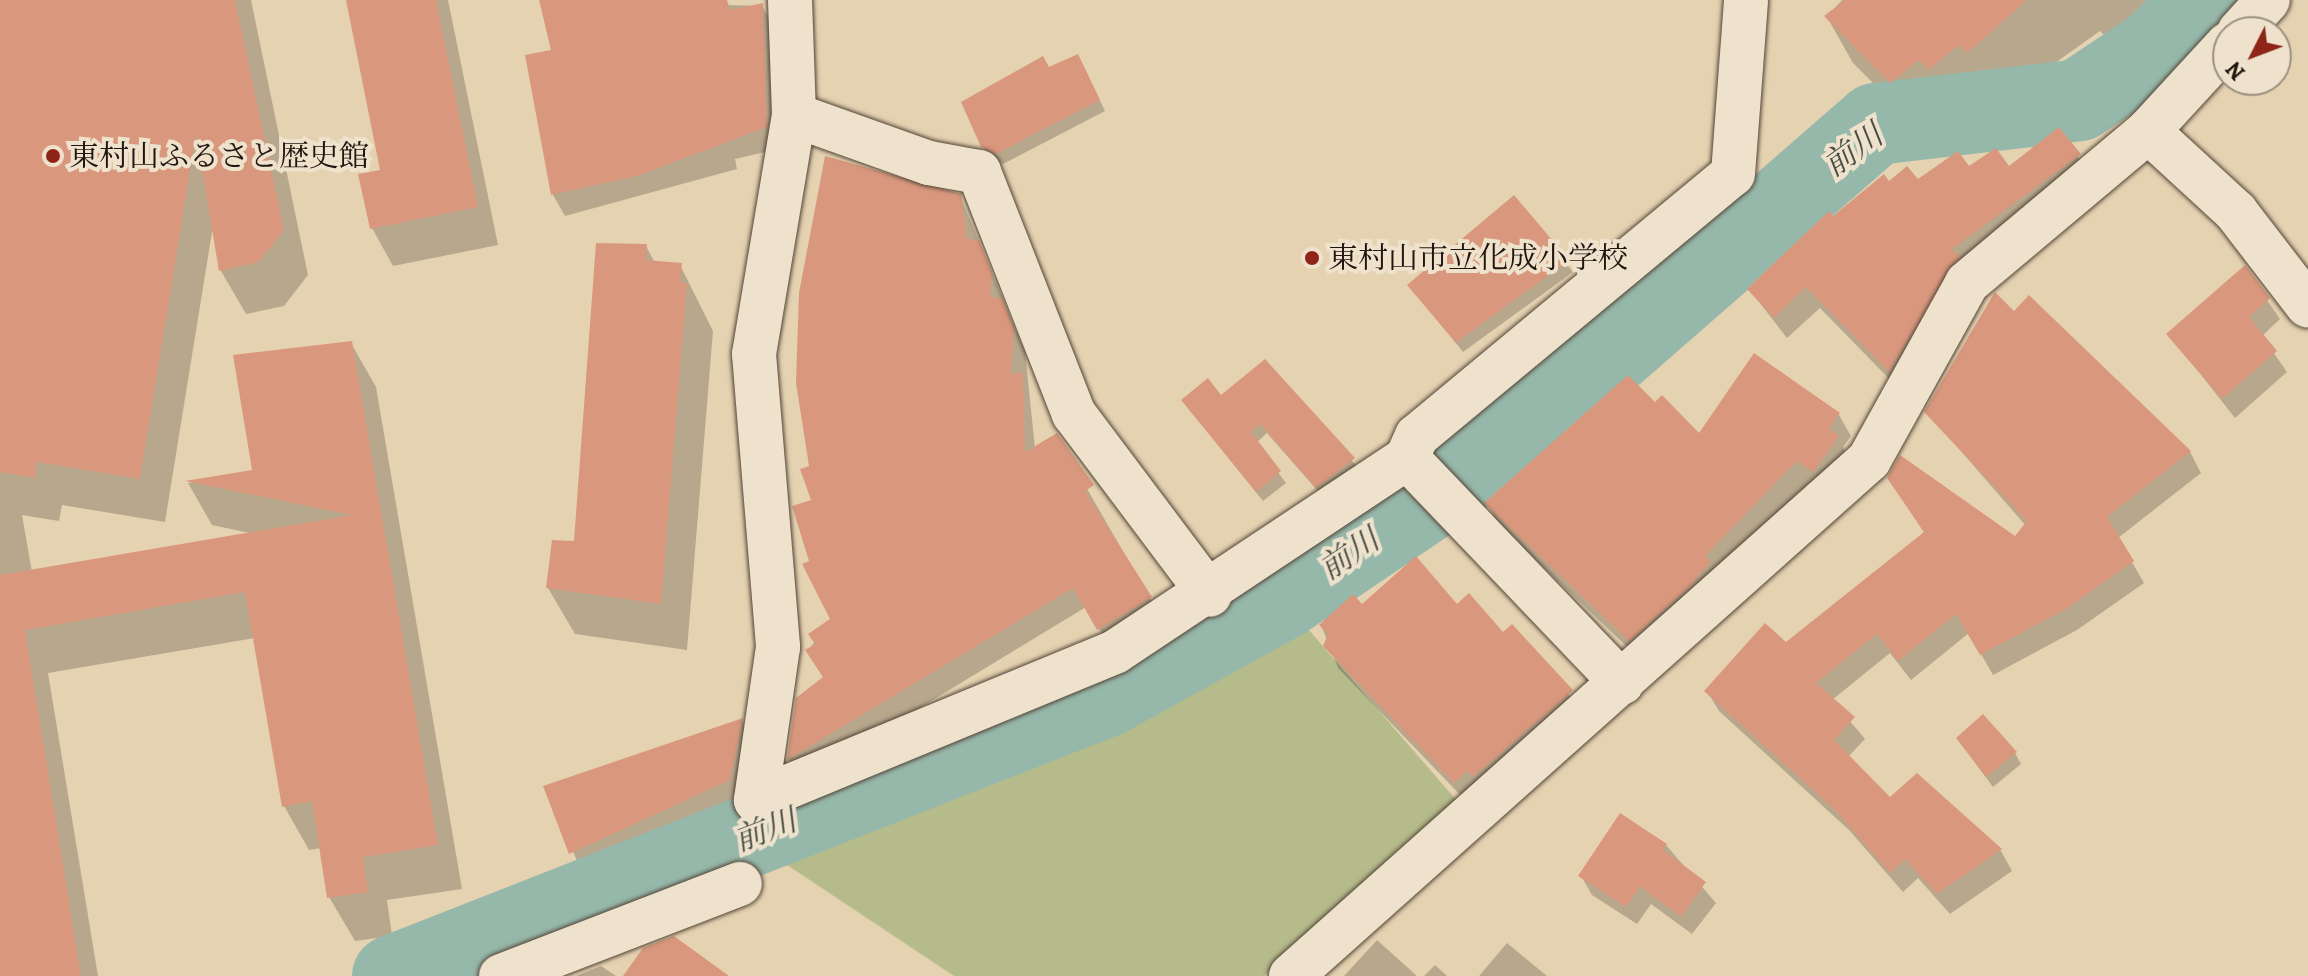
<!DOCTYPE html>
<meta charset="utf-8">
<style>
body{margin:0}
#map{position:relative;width:2308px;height:976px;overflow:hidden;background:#e5d2b1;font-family:Alegreya,"Noto Serif JP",serif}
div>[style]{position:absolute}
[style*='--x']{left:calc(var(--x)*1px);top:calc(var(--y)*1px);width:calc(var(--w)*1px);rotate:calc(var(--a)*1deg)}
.green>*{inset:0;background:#b5bb8b}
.shadow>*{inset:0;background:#0003}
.river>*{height:82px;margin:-41px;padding:0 41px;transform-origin:41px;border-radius:41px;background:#96b8aa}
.building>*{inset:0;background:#d9987d}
.roads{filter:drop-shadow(0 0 2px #534438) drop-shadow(0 0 2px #534438)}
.minor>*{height:44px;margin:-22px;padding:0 22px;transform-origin:22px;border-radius:22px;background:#eee2cc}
.dots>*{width:22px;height:22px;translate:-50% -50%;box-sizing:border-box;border:4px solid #eee2cc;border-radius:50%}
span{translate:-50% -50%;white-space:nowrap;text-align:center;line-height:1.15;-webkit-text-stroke:8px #eee2cc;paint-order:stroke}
.poi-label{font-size:30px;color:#221510}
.left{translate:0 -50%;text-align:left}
.water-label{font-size:32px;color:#4b4e46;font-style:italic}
.north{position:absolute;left:2212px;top:16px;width:80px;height:80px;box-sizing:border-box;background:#eee2cc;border:2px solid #9c9081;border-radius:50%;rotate:228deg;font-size:22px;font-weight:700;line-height:32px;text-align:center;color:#221510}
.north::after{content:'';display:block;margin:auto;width:28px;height:36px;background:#8f2418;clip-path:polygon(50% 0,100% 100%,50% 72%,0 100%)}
</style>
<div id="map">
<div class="green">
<i style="clip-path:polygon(1282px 599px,1458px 802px,1264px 976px,954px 976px,748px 839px,1106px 696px)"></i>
</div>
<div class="shadow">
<i style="clip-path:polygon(0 0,251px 0,308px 275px,284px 306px,246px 314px,221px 271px,213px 226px,165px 522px,62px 505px,59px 521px,22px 515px,32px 572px,254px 534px,212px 525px,188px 483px,255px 471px,351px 343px,376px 387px,462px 889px,387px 900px,392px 936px,355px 941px,329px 897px,321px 848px,309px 850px,284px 806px,255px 638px,48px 673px,98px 976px,0 976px)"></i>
<i style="clip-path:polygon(348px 0,448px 0,498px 245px,393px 266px,372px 228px,382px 171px)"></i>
<i style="clip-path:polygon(541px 0,762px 6px,774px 27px,778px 149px,735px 159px,737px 169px,565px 216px,553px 195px,527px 57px,553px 52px)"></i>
<i style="clip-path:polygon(1842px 0,2186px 0,2148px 13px,2113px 43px,2100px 31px,2034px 78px,2026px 71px,1995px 98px,1987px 90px,1956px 115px,1947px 105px,1918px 128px,1853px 63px,1827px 17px)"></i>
<i style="clip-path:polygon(1084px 67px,1105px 111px,1003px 164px,990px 158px,983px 146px,1049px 70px)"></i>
<i style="clip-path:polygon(2059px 130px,2092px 177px,1965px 270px,1902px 392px,1820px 308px,1787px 338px,1749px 289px,1833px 219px,1889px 184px,2008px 169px)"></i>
<i style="clip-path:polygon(960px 196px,1025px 352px,1035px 448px,1056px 435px,1162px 619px,1111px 649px,1086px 607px,801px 780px,789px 760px,798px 699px,824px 679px,807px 651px,833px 620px,812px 467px)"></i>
<i style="clip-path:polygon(1514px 198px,1573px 272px,1463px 352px,1409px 285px)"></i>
<i style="clip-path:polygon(646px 246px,655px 263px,680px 265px,713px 331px,687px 650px,575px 634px,548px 588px,576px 543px)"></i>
<i style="clip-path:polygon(2245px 268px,2280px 319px,2262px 336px,2287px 372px,2235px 418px,2169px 334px)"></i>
<i style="clip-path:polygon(2030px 298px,2190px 452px,2201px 473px,2118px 538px,2144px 583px,2077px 630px,1993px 675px,1969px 633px,1911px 680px,1890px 653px,1832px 700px,1865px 739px,1848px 757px,1890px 799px,1917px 775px,2001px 851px,2012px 871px,1950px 914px,1918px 878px,1903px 892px,1849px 830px,1719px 711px,1707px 691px,1786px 645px,1925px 534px,1889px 478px,2015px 538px,2026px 526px,1927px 412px)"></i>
<i style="clip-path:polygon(1265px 362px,1360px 470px,1324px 498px,1267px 433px,1256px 443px,1286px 483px,1263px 501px,1183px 401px,1221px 398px)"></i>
<i style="clip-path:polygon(1655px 405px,1699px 436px,1839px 415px,1851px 436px,1843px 447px,1850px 459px,1826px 493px,1810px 482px,1642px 661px,1499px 525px,1487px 503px)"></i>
<i style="clip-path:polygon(1456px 606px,1503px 635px,1512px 627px,1584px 713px,1468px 803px,1338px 668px,1321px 625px,1362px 607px)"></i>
<i style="clip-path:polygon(742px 720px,755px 743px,742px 803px,584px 877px,545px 787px)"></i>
<i style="clip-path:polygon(1965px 749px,2015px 753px,2021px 764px,1993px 787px)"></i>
<i style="clip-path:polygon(1666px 845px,1716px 903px,1692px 934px,1651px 904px,1637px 924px,1592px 895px,1581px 876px)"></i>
<i style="clip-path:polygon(1377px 940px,1417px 976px,1344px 976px)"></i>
<i style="clip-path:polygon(1507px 943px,1547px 976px,1479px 976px)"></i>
<i style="clip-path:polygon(1435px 965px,1447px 976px,1424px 976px)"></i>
<i style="clip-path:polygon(601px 966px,616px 976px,576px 976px)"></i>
</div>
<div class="river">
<i style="--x:393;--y:976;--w:766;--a:-21.44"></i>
<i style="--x:1106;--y:696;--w:201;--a:-28.9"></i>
<i style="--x:1282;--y:599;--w:173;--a:-34.1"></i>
<i style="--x:1425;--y:502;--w:166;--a:-37.1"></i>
<i style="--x:1557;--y:402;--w:423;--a:-41.1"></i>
<i style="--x:1876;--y:124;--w:204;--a:-6.7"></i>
<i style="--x:2079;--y:100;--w:94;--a:-33.7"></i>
<i style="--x:2157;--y:48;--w:67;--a:-45.6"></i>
</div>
<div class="building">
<i style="clip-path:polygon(0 0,235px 0,284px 230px,259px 262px,219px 271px,196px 134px,140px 479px,37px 462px,35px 478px,0 472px)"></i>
<i style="clip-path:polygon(346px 0,436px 0,478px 207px,370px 229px,358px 174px,380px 170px)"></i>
<i style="clip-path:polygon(539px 0,727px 0,730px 10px,763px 3px,767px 127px,637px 176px,551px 195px,525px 55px,551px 50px)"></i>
<i style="clip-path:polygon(1845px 0,2027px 0,1967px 53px,1959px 45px,1928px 70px,1919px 60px,1890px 83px,1824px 16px)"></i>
<i style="clip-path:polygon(1078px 54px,1100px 100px,996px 154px,981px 147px,961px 102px,1043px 56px,1049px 67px)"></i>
<i style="clip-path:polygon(2059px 127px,2081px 154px,1952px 249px,1960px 257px,1889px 372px,1806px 287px,1774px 318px,1747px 289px,1829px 211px,1833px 216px,1884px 174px,1889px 181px,1907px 166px,1918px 179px,1958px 151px,1969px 166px,1996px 148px,2009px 166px)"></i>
<i style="clip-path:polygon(825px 156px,961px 194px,967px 239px,979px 240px,992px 273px,990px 297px,1002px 298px,1014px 330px,1011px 374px,1023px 373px,1025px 452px,1057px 433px,1094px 485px,1085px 491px,1152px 597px,1097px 630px,1073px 588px,787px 760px,796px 698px,823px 677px,805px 650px,815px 644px,808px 634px,830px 619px,802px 564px,809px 561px,792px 506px,811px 500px,800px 469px,809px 466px,796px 383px,799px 293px)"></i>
<i style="clip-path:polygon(1514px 195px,1569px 260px,1456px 343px,1407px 285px)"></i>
<i style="clip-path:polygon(596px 243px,647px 244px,646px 260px,682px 263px,680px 283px,687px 283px,661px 604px,546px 588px,552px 540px,574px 541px)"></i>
<i style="clip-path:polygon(2245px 265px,2270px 298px,2249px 317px,2277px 351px,2222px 399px,2166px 334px)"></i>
<i style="clip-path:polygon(1995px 292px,2014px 311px,2029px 295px,2191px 451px,2107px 517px,2134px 561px,2066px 609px,1980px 655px,1956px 614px,1898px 661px,1877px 634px,1816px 683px,1855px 717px,1834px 740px,1890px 797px,1917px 773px,2002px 849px,1937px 894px,1905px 859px,1890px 873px,1835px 810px,1704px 691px,1765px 623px,1786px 642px,1924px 532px,1887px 478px,1900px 455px,2015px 536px,2027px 521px,1924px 412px)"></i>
<i style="clip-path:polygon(352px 341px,438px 845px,363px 857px,368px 892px,327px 898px,312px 801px,282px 807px,245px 592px,25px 630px,81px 976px,0 976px,0 575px,352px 515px,185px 481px,252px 470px,233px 355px)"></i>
<i style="clip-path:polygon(1754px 353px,1840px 413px,1829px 428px,1839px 436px,1813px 472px,1797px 461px,1705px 556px,1711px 561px,1690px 586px,1629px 641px,1484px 503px,1628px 375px,1655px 402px,1662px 395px,1699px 433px)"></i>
<i style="clip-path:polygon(1265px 359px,1355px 458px,1316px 488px,1260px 424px,1251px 432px,1281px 471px,1256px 492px,1181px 400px,1208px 378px,1221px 395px)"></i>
<i style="clip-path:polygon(1416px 556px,1457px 604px,1469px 593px,1503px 632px,1512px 624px,1573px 690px,1473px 777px,1467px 771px,1454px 783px,1323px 646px,1328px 634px,1319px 625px,1353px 594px,1362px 604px)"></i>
<i style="clip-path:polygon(1983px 714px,2017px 752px,1986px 777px,1956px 738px)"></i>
<i style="clip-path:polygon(743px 718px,730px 780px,569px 854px,543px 786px)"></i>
<i style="clip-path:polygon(1620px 813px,1667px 844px,1663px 850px,1706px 882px,1681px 917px,1640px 886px,1626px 907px,1578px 876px)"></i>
<i style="clip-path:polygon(674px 936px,729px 976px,623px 976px,643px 948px)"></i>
</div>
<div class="roads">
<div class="minor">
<i style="--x:790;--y:0;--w:115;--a:88"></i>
<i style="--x:794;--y:115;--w:242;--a:99.5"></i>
<i style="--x:754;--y:354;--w:294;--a:85.3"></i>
<i style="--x:778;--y:647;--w:155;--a:98.2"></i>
<i style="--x:756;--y:800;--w:388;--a:-22.4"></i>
<i style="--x:1115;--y:652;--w:351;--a:-33.6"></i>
<i style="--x:1407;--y:458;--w:24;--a:-66"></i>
<i style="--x:1417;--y:436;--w:410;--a:-39.7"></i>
<i style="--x:1733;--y:174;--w:174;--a:-85.7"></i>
<i style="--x:2239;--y:32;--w:43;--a:-47.8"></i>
<i style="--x:794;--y:115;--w:143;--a:19.6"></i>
<i style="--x:929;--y:163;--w:51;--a:10.2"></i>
<i style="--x:979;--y:172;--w:260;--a:68.6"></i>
<i style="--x:1074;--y:414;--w:226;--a:53.1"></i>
<i style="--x:2148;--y:131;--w:120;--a:42.6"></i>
<i style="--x:2236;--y:212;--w:118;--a:52.5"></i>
<i style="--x:1407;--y:458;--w:311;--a:46.3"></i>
<i style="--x:501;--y:976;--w:256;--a:-21.1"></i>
<i style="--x:1291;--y:976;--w:775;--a:-41.76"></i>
<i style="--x:1869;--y:460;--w:202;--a:-61"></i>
<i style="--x:1967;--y:283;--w:236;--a:-40"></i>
<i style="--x:2148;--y:131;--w:118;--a:-47.4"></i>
</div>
</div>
<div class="dots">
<i style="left:53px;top:156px;background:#8f2418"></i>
<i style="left:1312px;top:258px;background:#8f2418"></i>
</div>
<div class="poi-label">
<span class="left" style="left:69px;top:156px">東村山ふるさと歴史館</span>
<span class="left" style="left:1328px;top:258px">東村山市立化成小学校</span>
</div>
<div class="water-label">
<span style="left:1853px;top:150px;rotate:-36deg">前川</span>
<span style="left:1349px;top:554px;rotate:-34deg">前川</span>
<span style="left:765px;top:830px;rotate:-21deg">前川</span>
</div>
<div class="north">N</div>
</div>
